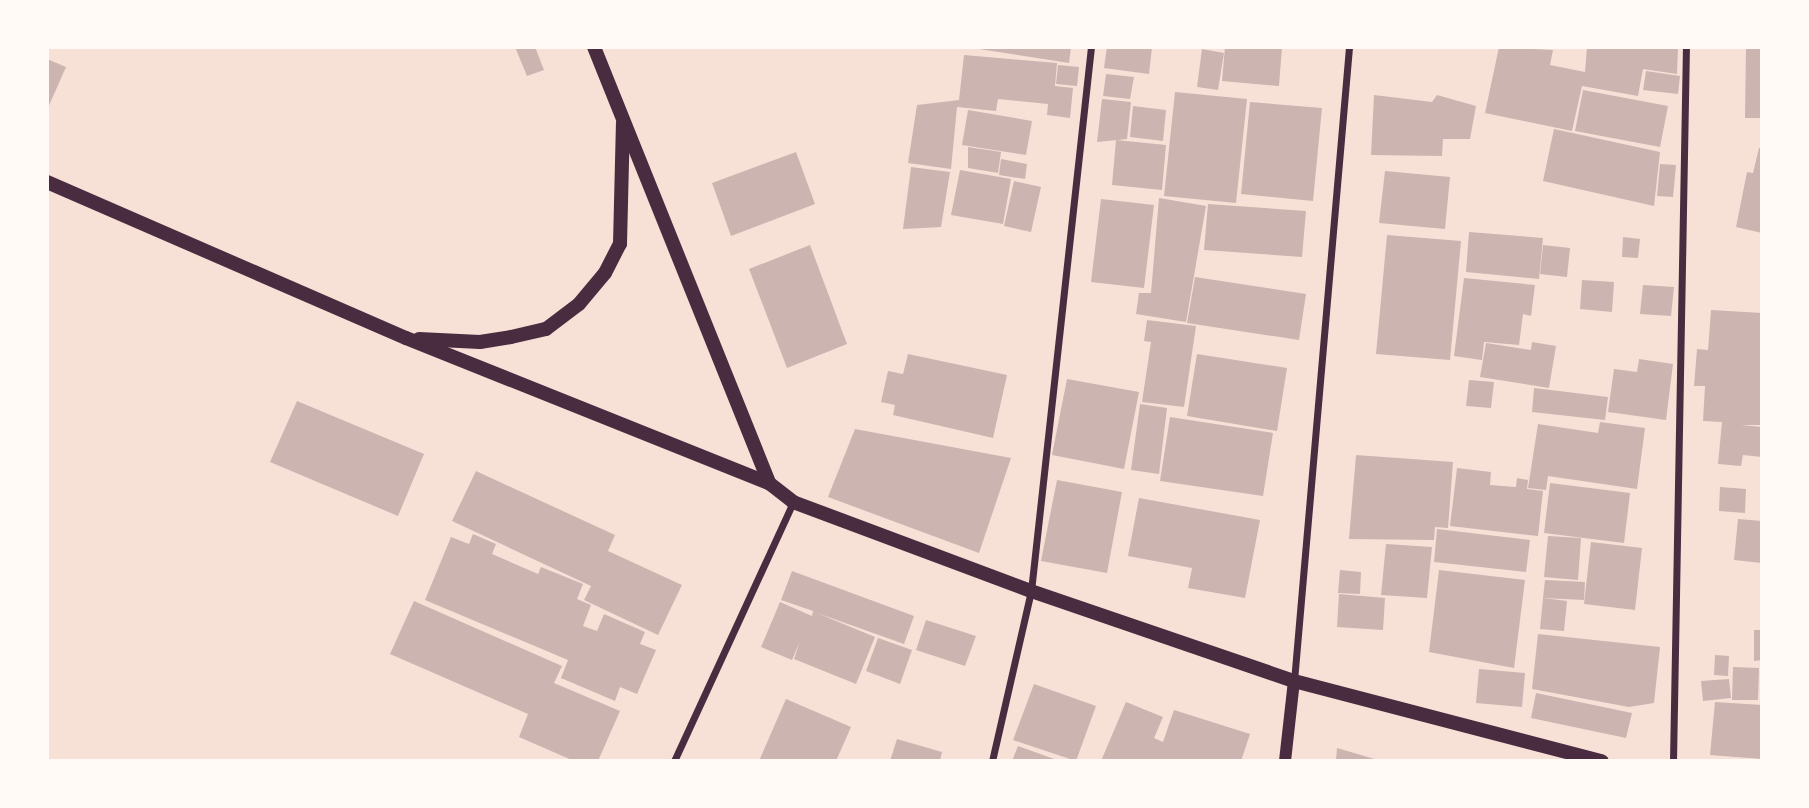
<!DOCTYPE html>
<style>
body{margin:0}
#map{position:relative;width:1809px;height:808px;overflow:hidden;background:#f7e1d7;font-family:Commissioner,sans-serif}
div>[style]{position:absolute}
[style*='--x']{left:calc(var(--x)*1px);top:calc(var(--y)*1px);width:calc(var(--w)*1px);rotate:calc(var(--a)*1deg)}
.building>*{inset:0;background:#ccb4b1}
.minor>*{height:7px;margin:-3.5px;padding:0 3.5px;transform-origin:3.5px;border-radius:3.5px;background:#4a2c40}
.tertiary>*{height:12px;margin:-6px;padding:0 6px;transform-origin:6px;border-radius:6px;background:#4a2c40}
.secondary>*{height:14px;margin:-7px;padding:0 7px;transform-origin:7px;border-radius:7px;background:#4a2c40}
span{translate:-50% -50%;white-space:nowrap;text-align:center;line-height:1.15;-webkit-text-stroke:5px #fffaf5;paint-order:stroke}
.frame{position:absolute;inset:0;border:49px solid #fffaf5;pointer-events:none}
</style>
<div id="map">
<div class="building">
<i style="clip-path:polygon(515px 47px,535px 47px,544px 70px,527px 76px)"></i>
<i style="clip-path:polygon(966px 47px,1071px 47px,1069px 63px)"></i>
<i style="clip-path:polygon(1107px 47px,1152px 47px,1149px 74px,1104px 68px)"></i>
<i style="clip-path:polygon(1225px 47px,1282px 47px,1279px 86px,1222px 81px)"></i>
<i style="clip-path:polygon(1499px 47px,1553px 50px,1550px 65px,1585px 72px,1587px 47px,1678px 47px,1677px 74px,1643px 69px,1638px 96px,1582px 86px,1572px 131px,1485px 113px)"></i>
<i style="clip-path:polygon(1746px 47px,1762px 47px,1762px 118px,1745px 118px)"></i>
<i style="clip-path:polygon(1202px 49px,1224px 53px,1218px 90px,1197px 87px)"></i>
<i style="clip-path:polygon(964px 55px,1057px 63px,1055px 86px,1073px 88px,1070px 118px,1047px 115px,1048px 104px,998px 99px,996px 111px,957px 107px,951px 169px,908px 163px,917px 105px,959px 100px)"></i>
<i style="clip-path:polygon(47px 59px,66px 67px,47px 110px)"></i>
<i style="clip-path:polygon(1058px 65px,1079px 67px,1077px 86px,1056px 84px)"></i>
<i style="clip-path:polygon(1646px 71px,1680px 76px,1678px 94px,1643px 90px)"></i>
<i style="clip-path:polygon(1106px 74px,1134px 77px,1130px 99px,1103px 96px)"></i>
<i style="clip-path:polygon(1583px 90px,1668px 106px,1660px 147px,1575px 131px)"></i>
<i style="clip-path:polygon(1175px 92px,1247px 99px,1236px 203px,1164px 196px)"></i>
<i style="clip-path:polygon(1374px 95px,1432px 102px,1437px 95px,1476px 106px,1470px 139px,1443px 139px,1442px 156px,1371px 155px)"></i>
<i style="clip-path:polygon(1102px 99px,1131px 102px,1127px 139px,1097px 142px)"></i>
<i style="clip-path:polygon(1250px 102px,1322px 108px,1313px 201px,1241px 194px)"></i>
<i style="clip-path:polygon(1133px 106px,1166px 110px,1163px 141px,1130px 137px)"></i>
<i style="clip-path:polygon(968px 110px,1032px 121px,1026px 155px,962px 145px)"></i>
<i style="clip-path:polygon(1554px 129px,1660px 152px,1654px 206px,1543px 181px)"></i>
<i style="clip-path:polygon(1116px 140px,1166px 145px,1162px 190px,1112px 185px)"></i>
<i style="clip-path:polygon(968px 147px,1001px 152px,998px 173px,968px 168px)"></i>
<i style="clip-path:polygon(1759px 148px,1762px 148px,1762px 233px,1736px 227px,1747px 172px,1753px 173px)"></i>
<i style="clip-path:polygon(796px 152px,815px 204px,731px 236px,712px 183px)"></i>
<i style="clip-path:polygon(1001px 159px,1027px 164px,1025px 179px,999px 175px)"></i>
<i style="clip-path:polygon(1660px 164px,1676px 165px,1673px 197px,1657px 196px)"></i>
<i style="clip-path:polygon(911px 167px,950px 172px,941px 227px,903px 229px)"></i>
<i style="clip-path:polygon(960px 170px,1011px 179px,1003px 224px,951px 215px)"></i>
<i style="clip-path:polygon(1385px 171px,1450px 177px,1445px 229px,1379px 223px)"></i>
<i style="clip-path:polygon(1014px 181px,1041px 187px,1031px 232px,1004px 226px)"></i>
<i style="clip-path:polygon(1159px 198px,1206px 206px,1186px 322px,1136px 314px,1139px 293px,1151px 293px)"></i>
<i style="clip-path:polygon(1101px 199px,1154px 205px,1144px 288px,1091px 282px)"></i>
<i style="clip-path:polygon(1208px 204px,1306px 211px,1302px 257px,1204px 250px)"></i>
<i style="clip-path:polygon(1469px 232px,1543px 238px,1539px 279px,1466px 272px)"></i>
<i style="clip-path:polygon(1387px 235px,1461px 241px,1450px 360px,1376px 354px)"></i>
<i style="clip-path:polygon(1623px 237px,1640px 239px,1638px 258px,1622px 257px)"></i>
<i style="clip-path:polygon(810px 245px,847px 344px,787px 368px,749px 269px)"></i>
<i style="clip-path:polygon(1543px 245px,1570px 248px,1567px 277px,1540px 274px)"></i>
<i style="clip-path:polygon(1195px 277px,1306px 294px,1299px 340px,1187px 323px)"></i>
<i style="clip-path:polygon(1464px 278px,1535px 285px,1531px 316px,1523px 314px,1519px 345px,1484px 342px,1482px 360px,1454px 356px)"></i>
<i style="clip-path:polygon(1582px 280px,1614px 282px,1612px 312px,1580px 309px)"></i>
<i style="clip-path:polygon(1643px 285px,1674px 287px,1671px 316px,1640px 314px)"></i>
<i style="clip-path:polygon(1711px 310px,1762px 313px,1762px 425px,1741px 425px,1762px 427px,1762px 457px,1743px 455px,1741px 466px,1718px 464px,1722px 422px,1703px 421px,1705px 386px,1694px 386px,1697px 349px,1708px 350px)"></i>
<i style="clip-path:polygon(1147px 320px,1196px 326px,1184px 407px,1142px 402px,1151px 342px,1144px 341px)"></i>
<i style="clip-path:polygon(1532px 342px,1556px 346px,1549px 388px,1480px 377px,1486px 343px,1531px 350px)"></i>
<i style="clip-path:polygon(908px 354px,1007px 375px,993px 438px,893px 415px,895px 405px,881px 402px,888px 371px,903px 374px)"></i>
<i style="clip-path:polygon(1197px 354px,1287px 368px,1277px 431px,1187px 416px)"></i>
<i style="clip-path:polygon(1639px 359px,1673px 364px,1666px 420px,1608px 412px,1614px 369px,1637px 372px)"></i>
<i style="clip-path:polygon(1067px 379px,1139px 392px,1124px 469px,1052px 455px)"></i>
<i style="clip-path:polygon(1469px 380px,1494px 382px,1491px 408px,1466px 406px)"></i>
<i style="clip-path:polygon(1534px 388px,1608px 397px,1605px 420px,1532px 412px)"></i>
<i style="clip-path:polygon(297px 401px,424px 454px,398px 516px,270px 462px)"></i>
<i style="clip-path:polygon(1140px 404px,1167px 408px,1159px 474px,1131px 470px)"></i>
<i style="clip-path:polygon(1170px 417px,1273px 433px,1263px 496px,1160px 481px)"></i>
<i style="clip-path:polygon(1600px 422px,1645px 428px,1637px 489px,1548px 476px,1546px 490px,1528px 488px,1538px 424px,1598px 433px)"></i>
<i style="clip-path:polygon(855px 429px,1011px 458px,979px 553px,828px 497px)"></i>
<i style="clip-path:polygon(1356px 455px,1453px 462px,1448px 528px,1435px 527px,1434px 540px,1349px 539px)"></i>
<i style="clip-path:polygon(1457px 468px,1491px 472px,1490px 485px,1516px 487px,1517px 478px,1528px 480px,1527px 489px,1543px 491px,1538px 536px,1450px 526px)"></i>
<i style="clip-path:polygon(476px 471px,615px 535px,608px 551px,682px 585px,658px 635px,584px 600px,591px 586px,452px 521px)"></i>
<i style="clip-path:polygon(1057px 480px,1122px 492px,1107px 573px,1041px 561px)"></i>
<i style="clip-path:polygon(1550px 483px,1630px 493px,1624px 543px,1544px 533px)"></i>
<i style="clip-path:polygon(1720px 487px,1746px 489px,1745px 513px,1719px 511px)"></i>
<i style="clip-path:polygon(1139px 498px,1260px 520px,1245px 598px,1188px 588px,1192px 568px,1128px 556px)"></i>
<i style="clip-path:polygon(1738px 519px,1762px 521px,1762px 563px,1734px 560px)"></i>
<i style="clip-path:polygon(1437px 529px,1530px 540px,1526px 572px,1434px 562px)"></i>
<i style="clip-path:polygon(473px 534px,496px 544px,492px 554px,538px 574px,541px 567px,583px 584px,577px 599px,591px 605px,583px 626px,597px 631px,604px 614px,645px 632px,640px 644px,656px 650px,637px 694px,620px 687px,615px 701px,561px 678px,568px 660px,425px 600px,451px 537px,469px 544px)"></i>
<i style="clip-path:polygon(1548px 536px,1581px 538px,1578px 580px,1544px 577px)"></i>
<i style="clip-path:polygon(1591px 542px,1642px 548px,1635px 610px,1584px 604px)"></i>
<i style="clip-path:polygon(1386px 544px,1432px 547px,1427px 598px,1381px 595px)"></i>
<i style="clip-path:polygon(1340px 570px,1361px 572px,1360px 594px,1338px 593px)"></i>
<i style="clip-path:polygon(1439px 570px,1525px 580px,1514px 668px,1429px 652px)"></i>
<i style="clip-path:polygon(792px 571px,914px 616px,904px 644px,817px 613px,875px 637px,856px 684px,794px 659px,800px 641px,792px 660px,761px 647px,780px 602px,812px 616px,813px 611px,781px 600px)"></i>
<i style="clip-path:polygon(1545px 580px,1585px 582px,1584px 600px,1543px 598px)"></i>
<i style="clip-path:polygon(1339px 594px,1385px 598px,1383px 630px,1337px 627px)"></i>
<i style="clip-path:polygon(1543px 598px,1567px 601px,1564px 631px,1540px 629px)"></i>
<i style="clip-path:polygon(414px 601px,562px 666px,554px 683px,620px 711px,598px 761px,574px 761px,519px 737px,528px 714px,390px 654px)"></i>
<i style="clip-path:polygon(926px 620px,976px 636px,965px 666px,916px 650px)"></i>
<i style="clip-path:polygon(1754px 630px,1762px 630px,1762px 660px,1754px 661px)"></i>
<i style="clip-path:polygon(1538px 634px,1660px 647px,1654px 703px,1629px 707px,1532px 689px)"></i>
<i style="clip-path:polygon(878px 638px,912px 650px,900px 684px,866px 671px)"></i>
<i style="clip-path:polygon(1715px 655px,1729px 656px,1728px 676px,1714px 675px)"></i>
<i style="clip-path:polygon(1733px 667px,1759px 668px,1758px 700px,1732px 700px)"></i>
<i style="clip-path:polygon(1479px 669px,1525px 673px,1522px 707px,1476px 703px)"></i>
<i style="clip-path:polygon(1729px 679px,1731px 698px,1703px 701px,1701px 681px)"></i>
<i style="clip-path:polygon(1034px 684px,1096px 706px,1076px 761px,1013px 740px)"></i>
<i style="clip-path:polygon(1536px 693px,1632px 713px,1626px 738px,1531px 718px)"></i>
<i style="clip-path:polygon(786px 699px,851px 727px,836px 761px,759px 761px)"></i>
<i style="clip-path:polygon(1126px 702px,1163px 717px,1154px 738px,1163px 742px,1174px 710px,1250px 734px,1241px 761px,1101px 761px)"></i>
<i style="clip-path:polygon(1715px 702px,1762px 705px,1762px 759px,1710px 755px)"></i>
<i style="clip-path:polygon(897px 739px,942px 752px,940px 761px,890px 761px)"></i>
<i style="clip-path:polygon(1018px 746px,1057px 760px,1057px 761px,1012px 761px)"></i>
<i style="clip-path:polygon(1337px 748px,1378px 760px,1378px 761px,1336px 761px)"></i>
</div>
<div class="minor">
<i style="--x:1294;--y:681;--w:636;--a:-85.04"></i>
<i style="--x:674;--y:761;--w:285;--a:-65.3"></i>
<i style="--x:992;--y:761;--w:174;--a:-77.1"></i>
<i style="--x:1031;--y:591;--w:547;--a:-83.71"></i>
<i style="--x:1673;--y:761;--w:714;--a:-88.96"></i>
</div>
<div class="tertiary">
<i style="--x:1285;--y:761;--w:81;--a:-83.6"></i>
</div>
<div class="secondary">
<i style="--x:594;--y:47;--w:470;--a:68.1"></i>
<i style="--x:47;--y:182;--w:391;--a:23.5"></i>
<i style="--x:406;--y:338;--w:391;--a:21.8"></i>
<i style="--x:769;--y:483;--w:31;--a:38"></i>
<i style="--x:793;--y:502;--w:254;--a:20.5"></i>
<i style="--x:1031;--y:591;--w:278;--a:18.9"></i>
<i style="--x:1294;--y:681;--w:318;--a:14.6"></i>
<i style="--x:419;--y:339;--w:61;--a:2.8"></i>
<i style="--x:480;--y:342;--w:31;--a:-9"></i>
<i style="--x:511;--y:337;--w:36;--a:-13"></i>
<i style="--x:546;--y:329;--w:41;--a:-37.1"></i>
<i style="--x:579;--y:304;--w:40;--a:-50"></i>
<i style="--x:605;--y:273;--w:33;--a:-63"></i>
<i style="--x:620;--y:244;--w:121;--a:-88.6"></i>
</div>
<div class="frame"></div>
</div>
